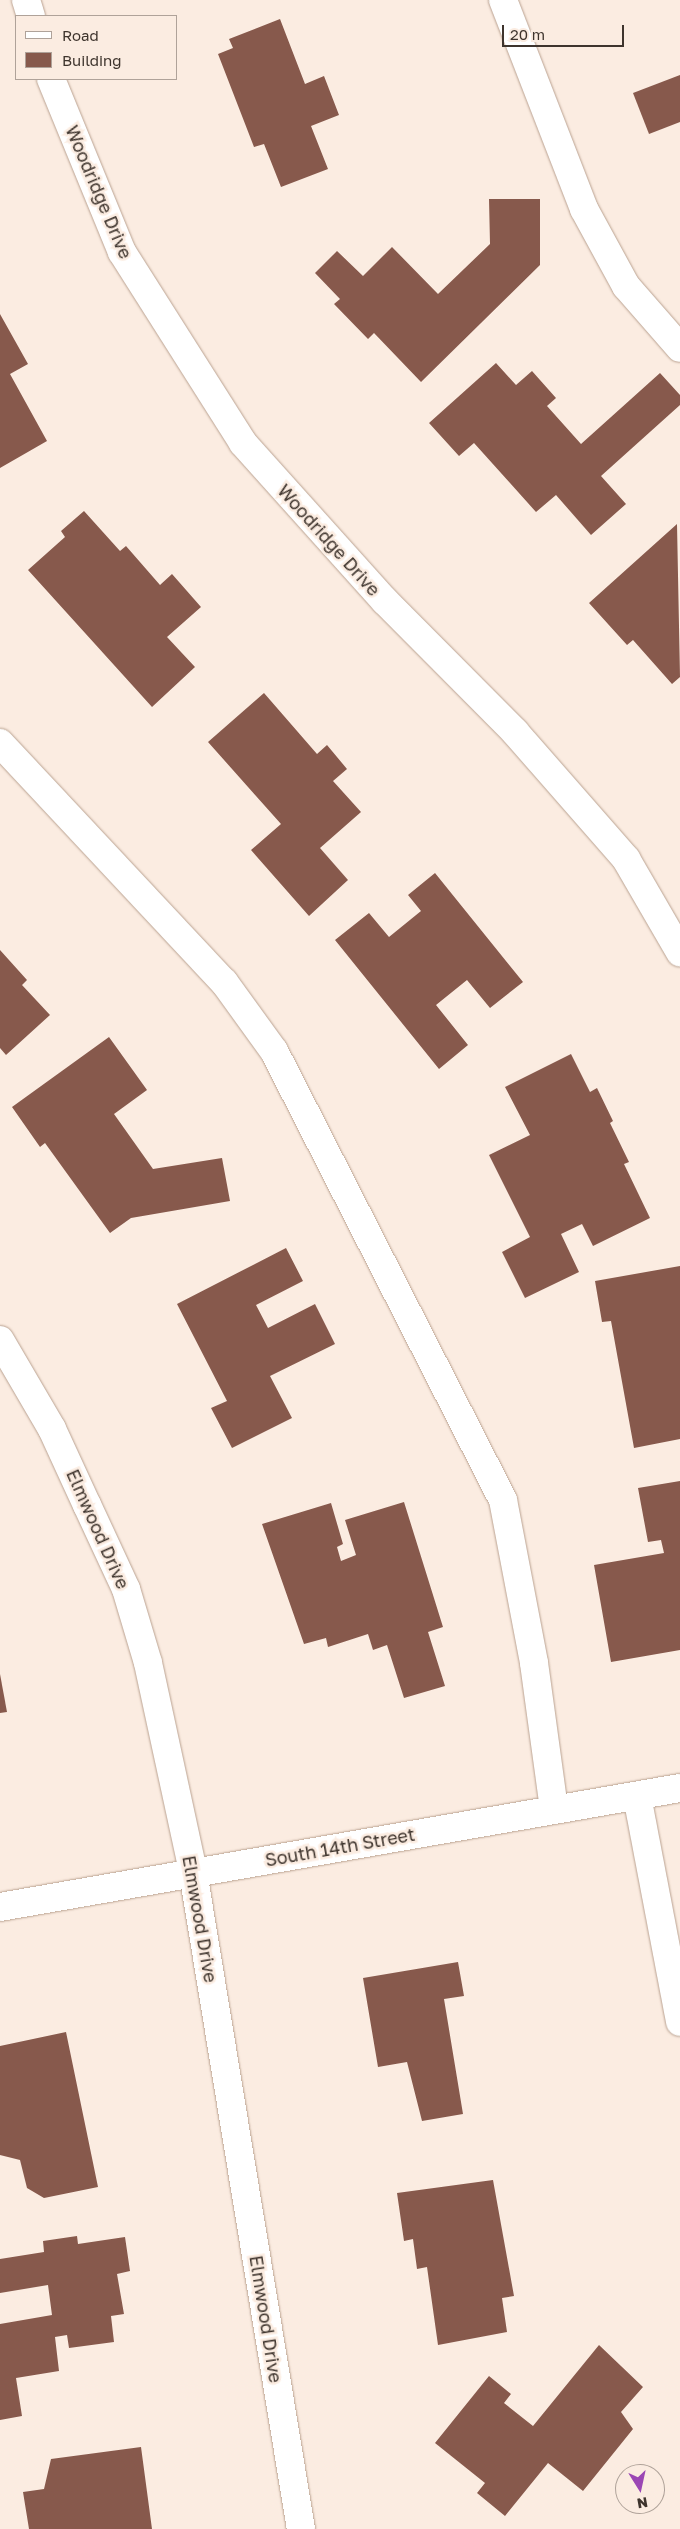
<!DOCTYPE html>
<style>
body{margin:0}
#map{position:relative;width:680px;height:2529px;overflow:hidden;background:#fbece1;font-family:"Golos Text",sans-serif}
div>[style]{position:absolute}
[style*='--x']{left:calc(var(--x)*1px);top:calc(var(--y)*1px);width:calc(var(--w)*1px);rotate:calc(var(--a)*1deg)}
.building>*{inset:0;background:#87594c}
.roads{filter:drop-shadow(0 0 1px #baa291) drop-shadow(0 0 1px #baa291)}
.minor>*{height:28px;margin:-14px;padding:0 14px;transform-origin:14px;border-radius:14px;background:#fff}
.major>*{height:28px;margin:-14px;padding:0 14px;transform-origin:14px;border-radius:14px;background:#fff}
span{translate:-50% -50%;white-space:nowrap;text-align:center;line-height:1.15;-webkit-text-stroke:5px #fbece1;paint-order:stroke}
.street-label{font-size:18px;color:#3e342d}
.legend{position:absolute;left:15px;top:15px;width:162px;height:65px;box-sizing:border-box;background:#fbece1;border:1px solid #afa299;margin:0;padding:6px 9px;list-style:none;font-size:15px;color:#3e342d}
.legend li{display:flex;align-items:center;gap:10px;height:25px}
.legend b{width:25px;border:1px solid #afa299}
.north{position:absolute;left:615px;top:2464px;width:50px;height:50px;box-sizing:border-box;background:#fbece1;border:1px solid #afa299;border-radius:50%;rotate:170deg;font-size:14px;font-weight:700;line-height:20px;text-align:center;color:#3e342d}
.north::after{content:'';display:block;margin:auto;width:18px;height:22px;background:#9b46b4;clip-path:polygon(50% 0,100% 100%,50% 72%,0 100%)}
.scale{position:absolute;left:502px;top:25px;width:122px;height:22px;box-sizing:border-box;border:2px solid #3e342d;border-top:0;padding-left:6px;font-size:15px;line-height:18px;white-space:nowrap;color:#3e342d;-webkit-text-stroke:4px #fbece1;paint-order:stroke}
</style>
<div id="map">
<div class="building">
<i style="clip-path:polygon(280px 19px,305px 84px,324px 76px,339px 115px,311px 126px,328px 169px,281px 187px,264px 144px,254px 147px,218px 54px,233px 48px,229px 39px)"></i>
<i style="clip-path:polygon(680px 75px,680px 122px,649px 134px,633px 93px)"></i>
<i style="clip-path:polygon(489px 199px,540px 199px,540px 265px,421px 382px,374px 333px,368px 339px,334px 304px,340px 299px,315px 273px,337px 251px,363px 276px,392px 247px,438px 294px,490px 244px)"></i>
<i style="clip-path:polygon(0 314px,28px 364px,10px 374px,47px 441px,0 468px)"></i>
<i style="clip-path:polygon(496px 363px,516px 385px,532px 371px,556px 398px,547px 406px,581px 444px,660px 373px,680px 395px,680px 405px,601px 476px,626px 504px,591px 535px,556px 495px,536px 512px,474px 443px,459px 456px,429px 423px)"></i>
<i style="clip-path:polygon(84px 511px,120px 551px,126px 546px,160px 585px,172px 574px,201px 607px,167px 637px,195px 667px,152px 707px,28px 570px,65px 537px,61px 531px)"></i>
<i style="clip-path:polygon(677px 524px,680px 677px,672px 684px,633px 640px,627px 645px,589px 603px)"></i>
<i style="clip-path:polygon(264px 693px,317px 754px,327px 745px,347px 769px,333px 781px,361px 812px,320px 848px,348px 880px,309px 916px,251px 850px,281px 824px,208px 742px)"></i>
<i style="clip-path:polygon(435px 873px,523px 982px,490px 1008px,467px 980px,436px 1005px,468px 1045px,439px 1069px,335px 940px,369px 913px,389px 937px,421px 911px,408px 895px)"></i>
<i style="clip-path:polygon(0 950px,27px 980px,22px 985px,50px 1015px,6px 1055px,0 1048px)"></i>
<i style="clip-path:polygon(109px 1037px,147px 1090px,114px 1114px,153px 1169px,222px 1158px,230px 1201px,131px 1218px,110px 1233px,45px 1143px,40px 1147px,12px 1107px)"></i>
<i style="clip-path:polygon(571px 1054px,590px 1092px,597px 1088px,613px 1121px,610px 1123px,629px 1162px,624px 1164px,650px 1218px,593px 1246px,582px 1224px,561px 1234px,579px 1272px,525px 1298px,502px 1252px,530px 1237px,489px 1155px,530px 1135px,505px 1087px)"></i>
<i style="clip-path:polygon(286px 1248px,303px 1281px,256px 1305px,268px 1328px,315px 1304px,335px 1344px,270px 1376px,292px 1418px,232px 1448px,211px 1408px,227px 1401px,177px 1304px)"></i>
<i style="clip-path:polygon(680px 1266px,680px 1439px,634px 1448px,611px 1321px,602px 1322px,595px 1281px)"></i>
<i style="clip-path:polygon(680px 1481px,680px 1650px,611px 1662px,594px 1565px,664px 1553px,661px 1540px,648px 1542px,638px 1488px)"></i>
<i style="clip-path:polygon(404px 1502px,443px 1627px,428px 1632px,445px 1686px,404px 1698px,387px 1645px,373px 1650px,368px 1634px,328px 1647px,326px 1638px,304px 1644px,262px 1524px,331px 1503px,343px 1544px,337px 1547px,341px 1561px,356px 1555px,345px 1520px)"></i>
<i style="clip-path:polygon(0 1674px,7px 1712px,0 1713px)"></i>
<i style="clip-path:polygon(458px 1962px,464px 1996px,444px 1999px,463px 2114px,422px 2121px,407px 2062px,378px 2067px,363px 1978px)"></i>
<i style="clip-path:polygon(66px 2032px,98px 2187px,44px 2198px,27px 2188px,20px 2160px,0 2155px,0 2046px)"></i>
<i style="clip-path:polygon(493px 2180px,514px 2296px,502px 2298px,507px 2332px,438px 2345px,427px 2267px,417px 2269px,413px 2239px,404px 2241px,397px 2193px)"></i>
<i style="clip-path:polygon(77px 2236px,78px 2244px,125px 2237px,130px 2271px,117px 2274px,124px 2314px,111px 2316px,114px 2342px,69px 2348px,67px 2335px,55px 2337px,59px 2371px,16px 2378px,22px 2416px,0 2420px,0 2324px,52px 2315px,48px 2285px,0 2293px,0 2259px,44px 2252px,43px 2241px)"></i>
<i style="clip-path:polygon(599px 2345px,643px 2387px,621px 2412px,633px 2429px,583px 2491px,548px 2463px,505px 2516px,477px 2493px,485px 2483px,435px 2443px,489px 2376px,511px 2394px,504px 2403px,533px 2426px)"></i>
<i style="clip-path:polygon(141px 2447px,152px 2529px,29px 2529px,23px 2492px,44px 2489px,51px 2459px)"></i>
</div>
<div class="roads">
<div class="minor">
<i style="--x:26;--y:0;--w:17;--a:73"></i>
<i style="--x:503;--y:0;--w:224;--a:68.8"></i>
<i style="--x:584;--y:209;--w:88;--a:61.4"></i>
<i style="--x:626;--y:286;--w:82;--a:48.9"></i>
<i style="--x:51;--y:79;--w:187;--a:67.7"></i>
<i style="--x:122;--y:252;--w:226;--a:57.6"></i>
<i style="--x:243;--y:443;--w:212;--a:48.1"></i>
<i style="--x:385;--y:601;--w:185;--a:45.2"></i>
<i style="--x:515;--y:732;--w:169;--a:48.8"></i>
<i style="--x:626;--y:859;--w:108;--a:59.9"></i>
<i style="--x:0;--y:743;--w:328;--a:46.9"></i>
<i style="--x:224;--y:982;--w:85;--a:54.1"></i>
<i style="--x:274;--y:1051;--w:504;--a:62.98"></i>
<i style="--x:503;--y:1500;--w:166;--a:79.2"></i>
<i style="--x:534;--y:1663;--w:147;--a:82.2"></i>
<i style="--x:0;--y:1340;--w:103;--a:59.7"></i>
<i style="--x:52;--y:1429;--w:84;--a:65.3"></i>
<i style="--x:87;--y:1505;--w:93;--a:65.1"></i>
<i style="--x:126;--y:1589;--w:77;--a:73.4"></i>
<i style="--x:148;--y:1663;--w:214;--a:77.8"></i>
<i style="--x:193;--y:1872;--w:666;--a:80.67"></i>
<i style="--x:637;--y:1796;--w:230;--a:79.2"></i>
</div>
<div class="major">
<i style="--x:0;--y:1907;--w:690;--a:-9.93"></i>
</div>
</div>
<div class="street-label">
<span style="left:99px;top:192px;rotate:67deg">Woodridge Drive</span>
<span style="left:329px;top:540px;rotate:48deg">Woodridge Drive</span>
<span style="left:98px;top:1529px;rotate:66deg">Elmwood Drive</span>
<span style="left:340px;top:1847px;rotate:-10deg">South 14th Street</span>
<span style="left:200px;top:1919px;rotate:80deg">Elmwood Drive</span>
<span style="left:266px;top:2319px;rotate:81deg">Elmwood Drive</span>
</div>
<ul class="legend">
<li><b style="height:6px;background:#fff"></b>Road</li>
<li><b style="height:14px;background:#87594c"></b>Building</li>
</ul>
<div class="north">N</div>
<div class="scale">20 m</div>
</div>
